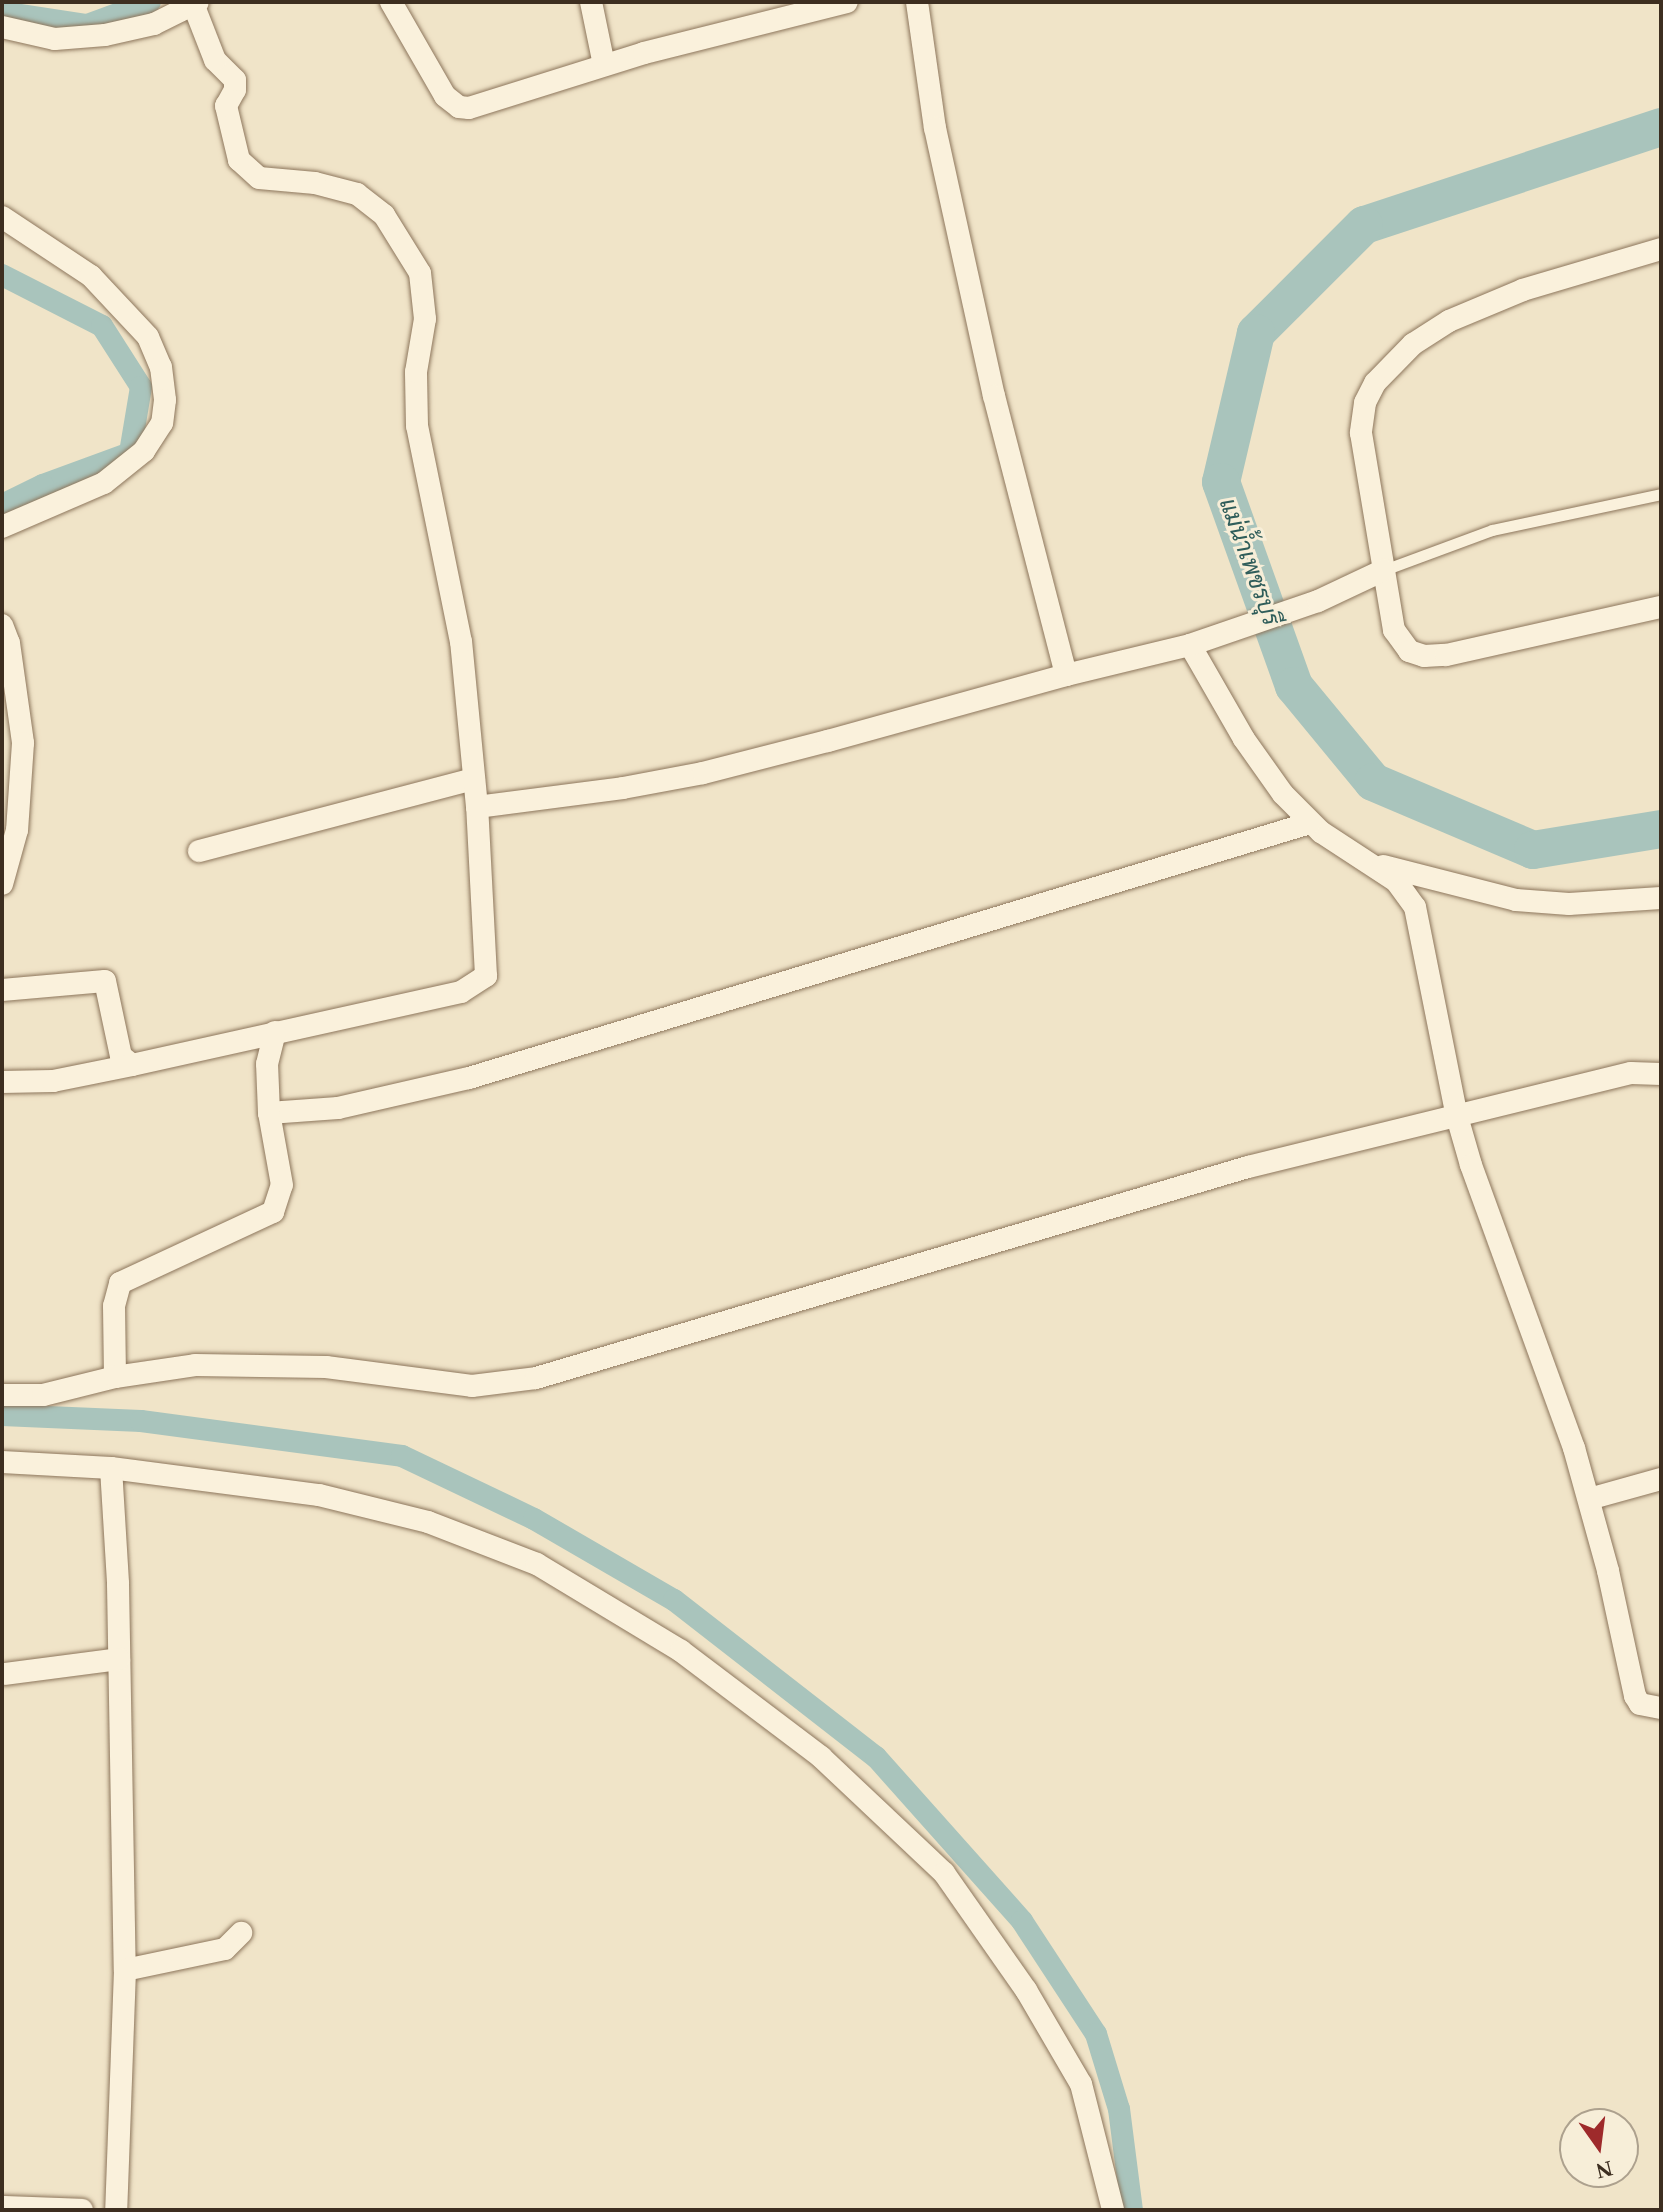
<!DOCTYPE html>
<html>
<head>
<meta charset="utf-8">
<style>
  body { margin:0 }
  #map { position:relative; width:1663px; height:2212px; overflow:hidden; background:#f0e4c8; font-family:"Times New Roman",Sarabun,serif }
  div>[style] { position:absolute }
  .canal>* { height:22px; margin:-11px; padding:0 11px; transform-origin:11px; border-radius:11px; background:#a9c4bc }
  .river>* { height:38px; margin:-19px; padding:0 19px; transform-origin:19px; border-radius:19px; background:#a9c4bc }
  .roads { filter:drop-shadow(0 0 2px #8d765c) drop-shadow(0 0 2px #8d765c) }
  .lane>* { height:11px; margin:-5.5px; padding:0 5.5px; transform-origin:5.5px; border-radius:5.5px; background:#faf1dc }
  .street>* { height:22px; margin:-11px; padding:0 11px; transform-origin:11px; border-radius:11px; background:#faf1dc }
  span { translate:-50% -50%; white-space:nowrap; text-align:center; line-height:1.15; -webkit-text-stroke:6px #f7eed8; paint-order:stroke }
  .water-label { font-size:24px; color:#2f5d5a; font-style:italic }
  .frame { position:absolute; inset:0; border:4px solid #3d2e20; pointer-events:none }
  .north { position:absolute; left:1559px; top:2108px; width:80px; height:80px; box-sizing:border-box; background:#f7eed8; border:2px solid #ada18e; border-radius:50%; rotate:166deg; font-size:22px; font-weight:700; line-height:32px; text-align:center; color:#3d2e20 }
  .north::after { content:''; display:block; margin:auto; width:28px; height:36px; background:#9e2a2b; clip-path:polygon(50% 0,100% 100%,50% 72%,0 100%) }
</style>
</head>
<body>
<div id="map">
  <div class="canal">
    <div style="left:2px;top:12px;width:86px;rotate:8.7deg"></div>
    <div style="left:87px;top:25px;width:67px;rotate:-20.1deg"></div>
    <div style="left:2px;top:275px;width:112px;rotate:27deg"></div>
    <div style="left:102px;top:326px;width:72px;rotate:57.4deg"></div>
    <div style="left:141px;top:387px;width:67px;rotate:99.5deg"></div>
    <div style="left:130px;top:453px;width:93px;rotate:159.8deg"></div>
    <div style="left:43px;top:485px;width:46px;rotate:154deg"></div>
    <div style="left:2px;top:1415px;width:139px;rotate:2.5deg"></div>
    <div style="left:141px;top:1421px;width:263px;rotate:7.6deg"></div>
    <div style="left:402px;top:1456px;width:146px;rotate:25.5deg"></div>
    <div style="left:534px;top:1519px;width:162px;rotate:30.1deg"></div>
    <div style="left:674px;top:1600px;width:256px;rotate:37.9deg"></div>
    <div style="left:876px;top:1757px;width:220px;rotate:48.3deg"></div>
    <div style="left:1022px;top:1921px;width:135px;rotate:56.8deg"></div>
    <div style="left:1096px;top:2034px;width:78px;rotate:73deg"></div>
    <div style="left:1119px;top:2109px;width:102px;rotate:82.7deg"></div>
  </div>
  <div class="river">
    <div style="left:1661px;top:127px;width:313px;rotate:161.7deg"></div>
    <div style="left:1364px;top:225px;width:153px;rotate:135deg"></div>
    <div style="left:1256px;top:333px;width:153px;rotate:103.2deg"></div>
    <div style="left:1221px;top:482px;width:217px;rotate:70.3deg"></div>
    <div style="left:1294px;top:686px;width:124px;rotate:50.5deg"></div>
    <div style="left:1373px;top:782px;width:174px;rotate:23deg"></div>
    <div style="left:1533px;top:850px;width:130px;rotate:-9.3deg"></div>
  </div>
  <div class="roads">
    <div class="lane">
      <div style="left:1384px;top:570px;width:115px;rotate:-20.3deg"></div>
      <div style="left:1492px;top:530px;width:173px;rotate:-12deg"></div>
    </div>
    <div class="street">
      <div style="left:391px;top:2px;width:108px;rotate:60.1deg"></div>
      <div style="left:445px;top:96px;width:18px;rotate:38deg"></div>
      <div style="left:459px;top:107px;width:10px;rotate:6deg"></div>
      <div style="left:469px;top:108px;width:183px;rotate:-17.4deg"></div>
      <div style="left:644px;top:53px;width:209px;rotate:-14.1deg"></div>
      <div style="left:591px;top:2px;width:64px;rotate:78.3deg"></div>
      <div style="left:917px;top:2px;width:127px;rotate:81.9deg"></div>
      <div style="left:935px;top:128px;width:274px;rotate:77.6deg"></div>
      <div style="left:994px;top:396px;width:288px;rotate:75.5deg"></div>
      <div style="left:2px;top:27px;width:54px;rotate:12.8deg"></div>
      <div style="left:55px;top:39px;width:50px;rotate:-4.6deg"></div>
      <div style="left:105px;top:35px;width:50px;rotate:-12.7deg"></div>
      <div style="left:154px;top:24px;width:49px;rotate:-26.6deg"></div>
      <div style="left:2px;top:217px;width:107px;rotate:33.5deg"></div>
      <div style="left:91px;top:276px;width:83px;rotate:46.9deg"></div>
      <div style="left:148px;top:337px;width:33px;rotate:67deg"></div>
      <div style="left:161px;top:367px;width:33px;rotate:83deg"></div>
      <div style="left:165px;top:400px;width:23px;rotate:97deg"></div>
      <div style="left:162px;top:423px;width:33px;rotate:123deg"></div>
      <div style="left:144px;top:451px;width:51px;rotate:141.3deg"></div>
      <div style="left:104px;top:483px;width:111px;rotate:156.7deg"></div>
      <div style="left:1661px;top:249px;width:144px;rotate:163.5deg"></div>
      <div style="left:1523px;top:290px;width:80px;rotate:157.3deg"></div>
      <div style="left:1449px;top:321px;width:43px;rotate:147.4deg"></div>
      <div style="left:1413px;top:344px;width:54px;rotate:134.3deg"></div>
      <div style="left:1375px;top:383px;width:22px;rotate:117deg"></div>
      <div style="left:1365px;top:403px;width:30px;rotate:98deg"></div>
      <div style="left:1361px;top:433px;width:200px;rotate:80.5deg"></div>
      <div style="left:1394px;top:630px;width:26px;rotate:54deg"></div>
      <div style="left:1409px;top:651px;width:16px;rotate:18deg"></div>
      <div style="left:1424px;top:656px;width:22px;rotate:-3deg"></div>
      <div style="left:1446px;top:655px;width:220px;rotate:-12.6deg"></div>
      <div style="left:2px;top:625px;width:19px;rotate:69deg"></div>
      <div style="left:9px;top:643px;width:101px;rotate:82deg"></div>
      <div style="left:23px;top:743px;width:87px;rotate:93.9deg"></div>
      <div style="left:17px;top:830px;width:56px;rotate:105.5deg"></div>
      <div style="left:1190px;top:645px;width:108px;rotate:60.1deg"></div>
      <div style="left:1244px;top:739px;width:67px;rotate:54.7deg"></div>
      <div style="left:1283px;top:794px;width:54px;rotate:45deg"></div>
      <div style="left:1321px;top:832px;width:90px;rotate:33.2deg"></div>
      <div style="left:1396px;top:881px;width:32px;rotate:54deg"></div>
      <div style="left:1415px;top:907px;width:210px;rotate:78.7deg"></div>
      <div style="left:1456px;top:1113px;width:54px;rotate:73.9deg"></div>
      <div style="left:1471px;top:1165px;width:301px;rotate:70deg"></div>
      <div style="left:1574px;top:1448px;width:128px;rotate:74.5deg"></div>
      <div style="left:1608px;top:1571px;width:128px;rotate:77.8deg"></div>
      <div style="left:1635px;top:1696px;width:9px;rotate:58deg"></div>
      <div style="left:1640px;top:1704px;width:21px;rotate:11deg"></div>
      <div style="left:477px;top:807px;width:147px;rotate:-7.4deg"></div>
      <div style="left:623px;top:788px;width:81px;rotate:-10.6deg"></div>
      <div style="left:703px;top:773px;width:129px;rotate:-14.4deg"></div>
      <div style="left:828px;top:741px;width:247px;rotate:-15.5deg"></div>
      <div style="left:1066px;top:675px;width:128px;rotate:-13.6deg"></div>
      <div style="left:1190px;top:645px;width:135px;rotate:-19deg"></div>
      <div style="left:1318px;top:601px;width:73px;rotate:-25.2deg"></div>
      <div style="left:199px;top:851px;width:284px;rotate:-14.7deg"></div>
      <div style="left:1383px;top:866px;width:137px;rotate:14.3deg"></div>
      <div style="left:1516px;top:900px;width:53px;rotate:4.3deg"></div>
      <div style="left:1569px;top:904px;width:92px;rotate:-3.7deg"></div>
      <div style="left:2px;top:990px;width:103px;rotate:-5deg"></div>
      <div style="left:105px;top:981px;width:77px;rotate:78deg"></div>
      <div style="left:121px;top:1056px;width:14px;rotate:39deg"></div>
      <div style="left:132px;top:1065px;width:337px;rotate:-12.5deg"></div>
      <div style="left:461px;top:992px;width:30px;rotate:-33deg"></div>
      <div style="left:486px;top:976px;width:169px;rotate:-93deg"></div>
      <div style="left:477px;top:807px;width:166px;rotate:-95.5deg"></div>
      <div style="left:461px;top:642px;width:220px;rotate:-101.5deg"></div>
      <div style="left:417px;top:426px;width:54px;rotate:-91.1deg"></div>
      <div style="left:416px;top:372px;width:54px;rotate:-80.4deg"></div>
      <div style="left:425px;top:319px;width:46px;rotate:-96.2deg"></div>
      <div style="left:420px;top:273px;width:68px;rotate:-121.8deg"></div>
      <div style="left:384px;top:215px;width:34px;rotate:-142deg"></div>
      <div style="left:357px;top:194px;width:43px;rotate:-165.3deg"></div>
      <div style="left:315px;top:183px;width:56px;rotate:-174.9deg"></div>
      <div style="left:259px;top:178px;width:27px;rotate:-138deg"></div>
      <div style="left:239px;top:160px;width:56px;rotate:-103.5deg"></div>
      <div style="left:226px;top:106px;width:18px;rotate:-61deg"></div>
      <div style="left:235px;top:90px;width:10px;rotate:-90deg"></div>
      <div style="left:235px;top:80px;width:28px;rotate:-135deg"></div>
      <div style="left:215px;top:60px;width:58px;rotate:-111.3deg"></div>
      <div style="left:2px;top:1082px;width:51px;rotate:-1.1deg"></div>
      <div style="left:53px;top:1081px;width:81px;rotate:-11.4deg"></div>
      <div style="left:269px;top:1113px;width:69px;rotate:-4.1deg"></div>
      <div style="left:338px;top:1108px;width:134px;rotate:-12.9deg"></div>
      <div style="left:469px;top:1078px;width:879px;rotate:-16.87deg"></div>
      <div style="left:115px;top:1377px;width:71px;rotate:-90.8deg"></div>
      <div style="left:114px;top:1306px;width:24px;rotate:-75deg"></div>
      <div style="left:120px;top:1283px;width:169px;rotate:-24.9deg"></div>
      <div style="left:273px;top:1212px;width:28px;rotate:-72deg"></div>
      <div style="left:282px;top:1185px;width:73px;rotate:-100.2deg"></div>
      <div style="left:269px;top:1113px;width:49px;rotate:-92.3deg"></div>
      <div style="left:267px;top:1064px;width:33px;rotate:-76deg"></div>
      <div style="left:2px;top:1395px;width:41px"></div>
      <div style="left:43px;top:1395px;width:74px;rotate:-14deg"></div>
      <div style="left:115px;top:1377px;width:81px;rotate:-8.5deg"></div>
      <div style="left:195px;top:1365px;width:131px;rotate:0.9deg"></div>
      <div style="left:326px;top:1367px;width:147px;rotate:7.4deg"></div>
      <div style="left:472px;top:1386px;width:64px;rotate:-7.1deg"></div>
      <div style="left:536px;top:1378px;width:743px;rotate:-16.51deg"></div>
      <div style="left:1248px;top:1167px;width:394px;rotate:-13.8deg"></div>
      <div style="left:1631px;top:1073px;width:30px;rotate:2deg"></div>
      <div style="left:2px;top:1462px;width:109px;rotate:3.2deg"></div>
      <div style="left:111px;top:1468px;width:210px;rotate:7.4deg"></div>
      <div style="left:319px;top:1495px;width:112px;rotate:13.9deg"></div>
      <div style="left:428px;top:1522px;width:117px;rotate:21.1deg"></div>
      <div style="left:537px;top:1564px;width:168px;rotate:31.1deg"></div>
      <div style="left:681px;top:1651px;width:176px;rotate:37.1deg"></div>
      <div style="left:821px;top:1757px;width:169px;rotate:43.3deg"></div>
      <div style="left:944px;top:1873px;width:143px;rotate:55deg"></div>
      <div style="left:1026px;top:1990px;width:109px;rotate:59.7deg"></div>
      <div style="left:1081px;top:2084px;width:130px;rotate:75.7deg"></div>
      <div style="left:111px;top:1468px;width:116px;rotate:86.5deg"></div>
      <div style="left:118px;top:1584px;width:386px;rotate:89deg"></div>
      <div style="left:125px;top:1970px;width:240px;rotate:92.1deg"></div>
      <div style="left:1589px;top:1499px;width:75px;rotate:-15.5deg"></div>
      <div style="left:5px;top:1674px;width:115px;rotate:-7.5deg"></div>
      <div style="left:125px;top:1970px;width:102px;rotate:-11.9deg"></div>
      <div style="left:225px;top:1949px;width:23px;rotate:-45deg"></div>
      <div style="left:2px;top:2207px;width:80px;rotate:2.1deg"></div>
    </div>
  </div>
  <div class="water-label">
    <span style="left:1249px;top:562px;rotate:70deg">แม่น้ำเพชรบุรี</span>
  </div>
  <div class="frame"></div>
  <div class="north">N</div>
</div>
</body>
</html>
